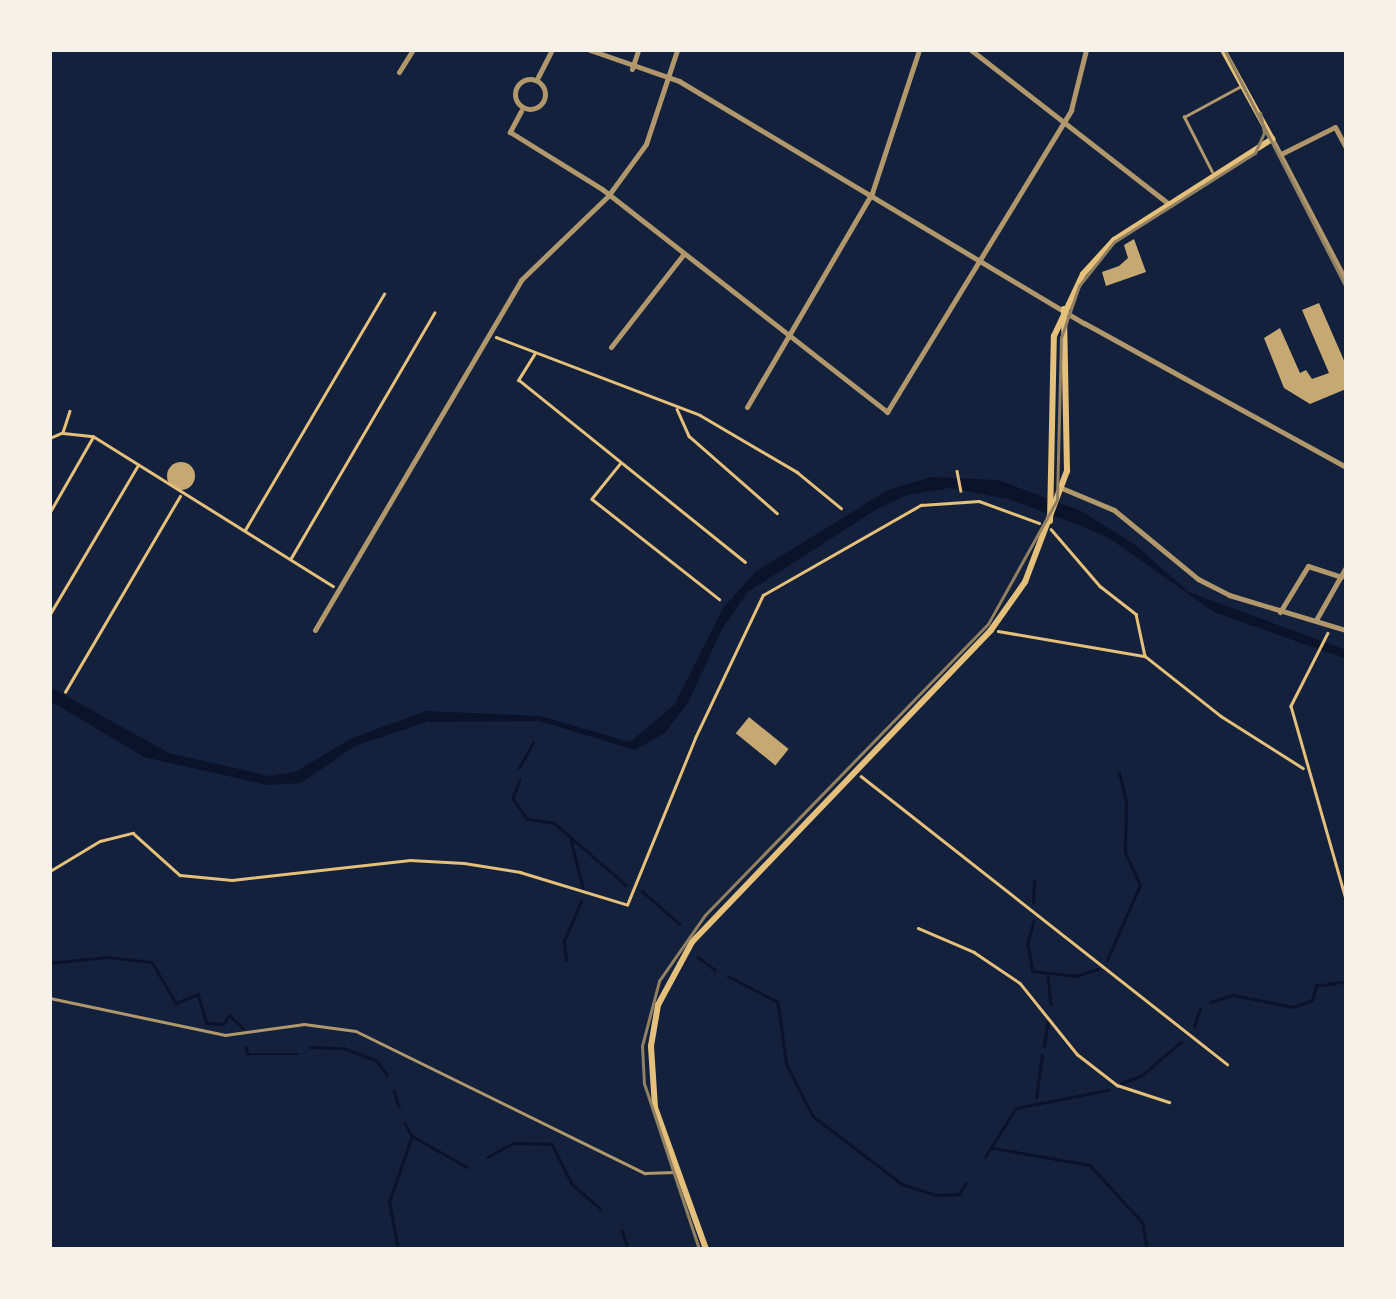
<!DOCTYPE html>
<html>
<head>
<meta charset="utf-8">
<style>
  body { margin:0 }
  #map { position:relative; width:1396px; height:1299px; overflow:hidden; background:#14213d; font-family:"PT Sans Narrow",sans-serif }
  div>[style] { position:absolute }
  .water>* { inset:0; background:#0b132b }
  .stream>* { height:2.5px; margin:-1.25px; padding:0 1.25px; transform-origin:1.25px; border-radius:1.25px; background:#0b132b }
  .building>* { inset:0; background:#c6a872; transform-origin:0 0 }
  .round { border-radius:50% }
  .path>* { height:2.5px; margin:-1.25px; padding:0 1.25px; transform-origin:1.25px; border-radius:1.25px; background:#e5c07b }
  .service>* { height:2.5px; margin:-1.25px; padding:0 1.25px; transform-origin:1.25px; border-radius:1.25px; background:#b1986c }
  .minor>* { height:5px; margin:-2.5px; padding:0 2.5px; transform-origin:2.5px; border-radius:2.5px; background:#b1986c }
  .minor>.ring { margin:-2.5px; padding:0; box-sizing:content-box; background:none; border:5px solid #b1986c; border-radius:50% }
  .secondary>* { height:6px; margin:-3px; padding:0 3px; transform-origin:3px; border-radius:3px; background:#e5c07b }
  .tram>* { height:2.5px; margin:-1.25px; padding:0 1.25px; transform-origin:1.25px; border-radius:1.25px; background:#918062 }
  span { translate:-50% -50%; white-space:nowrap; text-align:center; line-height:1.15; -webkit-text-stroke:8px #f6f1e7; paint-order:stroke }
  .frame { position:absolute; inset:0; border:52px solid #f6f1e7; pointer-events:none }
</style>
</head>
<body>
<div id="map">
  <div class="water">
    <div style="clip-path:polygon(931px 477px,998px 480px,1081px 511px,1134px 544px,1189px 592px,1346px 650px,1346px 659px,1214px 612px,1109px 538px,1076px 524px,1008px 499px,949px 488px,907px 495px,877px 509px,748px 592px,722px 629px,689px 701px,665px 733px,635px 750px,539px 721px,427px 722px,355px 746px,301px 783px,267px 785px,144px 757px,50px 701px,50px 687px,169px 753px,269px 776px,295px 772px,352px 738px,426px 711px,540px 716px,630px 742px,674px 705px,723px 608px,755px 572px,888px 490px)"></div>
  </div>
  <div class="stream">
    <div style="left:519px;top:768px;width:29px;rotate:-61deg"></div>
    <div style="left:520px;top:780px;width:19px;rotate:111deg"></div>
    <div style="left:513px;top:798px;width:25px;rotate:56deg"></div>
    <div style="left:527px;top:819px;width:27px;rotate:8deg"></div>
    <div style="left:554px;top:823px;width:95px;rotate:40.7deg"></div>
    <div style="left:571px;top:840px;width:49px;rotate:75.7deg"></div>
    <div style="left:642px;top:891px;width:50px;rotate:41deg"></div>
    <div style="left:1033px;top:903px;width:22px;rotate:-87deg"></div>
    <div style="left:1034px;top:921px;width:24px;rotate:105deg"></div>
    <div style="left:1028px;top:944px;width:27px;rotate:80deg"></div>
    <div style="left:1033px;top:971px;width:43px;rotate:6.6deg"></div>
    <div style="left:1076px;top:976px;width:23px;rotate:-18deg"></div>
    <div style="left:698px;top:957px;width:21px;rotate:37deg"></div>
    <div style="left:1107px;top:960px;width:82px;rotate:-66.3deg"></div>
    <div style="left:1140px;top:885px;width:35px;rotate:-115deg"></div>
    <div style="left:1125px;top:853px;width:52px;rotate:-88.9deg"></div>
    <div style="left:1126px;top:801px;width:29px;rotate:-104deg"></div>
    <div style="left:566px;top:961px;width:20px;rotate:-96deg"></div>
    <div style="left:564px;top:941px;width:43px;rotate:-67deg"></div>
    <div style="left:50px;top:963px;width:57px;rotate:-6deg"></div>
    <div style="left:107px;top:957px;width:45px;rotate:6.3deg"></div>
    <div style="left:152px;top:962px;width:48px;rotate:59.7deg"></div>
    <div style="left:176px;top:1003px;width:24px;rotate:-22deg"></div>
    <div style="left:198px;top:994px;width:30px;rotate:73deg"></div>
    <div style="left:207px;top:1023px;width:16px;rotate:4deg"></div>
    <div style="left:223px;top:1024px;width:11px;rotate:-56deg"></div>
    <div style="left:229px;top:1015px;width:19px;rotate:43deg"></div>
    <div style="left:728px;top:976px;width:56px;rotate:27.5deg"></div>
    <div style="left:778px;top:1002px;width:64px;rotate:81.9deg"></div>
    <div style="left:787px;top:1065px;width:57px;rotate:63deg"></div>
    <div style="left:813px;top:1116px;width:112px;rotate:37.4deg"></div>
    <div style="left:902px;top:1184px;width:36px;rotate:18deg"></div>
    <div style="left:936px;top:1195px;width:23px;rotate:-2deg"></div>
    <div style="left:959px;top:1194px;width:12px;rotate:-59deg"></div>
    <div style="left:1048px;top:976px;width:28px;rotate:84deg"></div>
    <div style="left:1211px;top:1002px;width:23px;rotate:-18deg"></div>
    <div style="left:1233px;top:995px;width:61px;rotate:11.3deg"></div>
    <div style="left:1293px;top:1007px;width:20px;rotate:-20deg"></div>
    <div style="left:1312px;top:1000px;width:15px;rotate:-74deg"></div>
    <div style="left:1316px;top:986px;width:30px;rotate:-9deg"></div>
    <div style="left:1194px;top:1027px;width:19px;rotate:-72deg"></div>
    <div style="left:1044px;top:1046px;width:26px;rotate:-81deg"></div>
    <div style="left:246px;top:1047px;width:7px;rotate:74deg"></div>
    <div style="left:248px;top:1054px;width:50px"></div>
    <div style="left:310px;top:1047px;width:34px;rotate:2deg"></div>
    <div style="left:344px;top:1048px;width:34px;rotate:21deg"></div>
    <div style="left:376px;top:1060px;width:18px;rotate:52deg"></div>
    <div style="left:1122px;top:1083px;width:20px;rotate:-20deg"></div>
    <div style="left:1141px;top:1076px;width:52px;rotate:-40.4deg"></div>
    <div style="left:394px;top:1091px;width:16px;rotate:72deg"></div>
    <div style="left:1036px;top:1098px;width:43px;rotate:-82.1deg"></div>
    <div style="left:405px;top:1123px;width:15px;rotate:62deg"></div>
    <div style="left:412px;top:1136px;width:63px;rotate:29.4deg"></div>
    <div style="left:993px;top:1148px;width:98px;rotate:9.9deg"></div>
    <div style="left:1090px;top:1165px;width:79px;rotate:47.6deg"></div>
    <div style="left:1143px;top:1223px;width:26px;rotate:81deg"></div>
    <div style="left:487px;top:1157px;width:30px;rotate:-28deg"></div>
    <div style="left:513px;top:1143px;width:39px;rotate:1deg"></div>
    <div style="left:552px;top:1144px;width:45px;rotate:63.4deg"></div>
    <div style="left:572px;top:1184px;width:38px;rotate:41deg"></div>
    <div style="left:985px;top:1157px;width:58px;rotate:-57.7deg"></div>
    <div style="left:1016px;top:1108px;width:94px;rotate:-11.1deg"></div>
    <div style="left:622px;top:1230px;width:20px;rotate:72deg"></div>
    <div style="left:398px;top:1249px;width:48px;rotate:-100.8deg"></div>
    <div style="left:389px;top:1202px;width:70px;rotate:-70.8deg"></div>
  </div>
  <div class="building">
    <div style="clip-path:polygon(1134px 239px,1146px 272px,1106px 286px,1102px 272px,1119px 266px,1128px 258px,1124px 245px)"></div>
    <div style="clip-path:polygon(1319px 303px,1346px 365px,1346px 389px,1310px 404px,1284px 388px,1264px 338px,1280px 328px,1300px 373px,1306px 370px,1312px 379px,1329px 373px,1302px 310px)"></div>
    <div class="round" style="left:167px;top:462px;width:28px;height:28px"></div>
    <div style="left:749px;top:717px;width:51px;height:21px;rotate:39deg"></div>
  </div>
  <div class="path">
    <div style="left:496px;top:337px;width:218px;rotate:20.9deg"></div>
    <div style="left:700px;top:415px;width:113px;rotate:30.4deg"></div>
    <div style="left:797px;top:472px;width:57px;rotate:39.3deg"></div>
    <div style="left:535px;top:354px;width:31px;rotate:122deg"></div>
    <div style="left:519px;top:380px;width:290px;rotate:38.8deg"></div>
    <div style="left:677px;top:409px;width:30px;rotate:66deg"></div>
    <div style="left:689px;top:436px;width:117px;rotate:41.2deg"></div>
    <div style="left:70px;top:411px;width:23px;rotate:108deg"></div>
    <div style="left:63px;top:433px;width:30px;rotate:6deg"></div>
    <div style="left:93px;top:436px;width:283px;rotate:32deg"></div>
    <div style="left:50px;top:438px;width:12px;rotate:-24deg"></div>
    <div style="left:621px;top:463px;width:46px;rotate:128.9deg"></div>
    <div style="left:592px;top:499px;width:162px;rotate:38.2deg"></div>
    <div style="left:957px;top:471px;width:20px;rotate:79deg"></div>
    <div style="left:50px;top:512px;width:86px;rotate:-60.2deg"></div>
    <div style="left:1051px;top:529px;width:75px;rotate:49.3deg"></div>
    <div style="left:1100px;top:586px;width:46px;rotate:37.9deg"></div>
    <div style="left:1136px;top:614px;width:43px;rotate:77.9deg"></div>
    <div style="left:245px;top:530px;width:274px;rotate:-59.5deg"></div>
    <div style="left:291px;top:558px;width:284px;rotate:-59.7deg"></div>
    <div style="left:50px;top:614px;width:171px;rotate:-59.4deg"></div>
    <div style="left:998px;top:631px;width:149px;rotate:9.7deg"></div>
    <div style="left:1145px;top:656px;width:97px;rotate:38.3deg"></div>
    <div style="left:1221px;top:716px;width:97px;rotate:32.4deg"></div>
    <div style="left:1328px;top:633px;width:82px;rotate:116.9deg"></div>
    <div style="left:1291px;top:706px;width:201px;rotate:74.1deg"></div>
    <div style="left:65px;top:692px;width:227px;rotate:-59.6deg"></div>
    <div style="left:861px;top:776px;width:466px;rotate:38.2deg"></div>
    <div style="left:50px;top:871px;width:58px;rotate:-31deg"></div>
    <div style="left:100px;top:841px;width:34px;rotate:-14deg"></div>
    <div style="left:133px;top:833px;width:63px;rotate:41.8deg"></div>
    <div style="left:180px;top:875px;width:52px;rotate:5.5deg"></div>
    <div style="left:232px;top:880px;width:179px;rotate:-6.4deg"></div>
    <div style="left:410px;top:860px;width:54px;rotate:3.2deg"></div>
    <div style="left:464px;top:863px;width:57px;rotate:9.1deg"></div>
    <div style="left:520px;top:872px;width:110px;rotate:16.9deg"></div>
    <div style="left:627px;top:905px;width:180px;rotate:-67.8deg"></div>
    <div style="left:695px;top:738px;width:158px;rotate:-64.6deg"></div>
    <div style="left:763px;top:595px;width:182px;rotate:-29.7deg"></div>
    <div style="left:921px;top:505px;width:58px;rotate:-3.9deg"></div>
    <div style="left:979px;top:501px;width:64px;rotate:20.1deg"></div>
    <div style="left:918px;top:928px;width:61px;rotate:23.2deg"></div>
    <div style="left:974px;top:952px;width:55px;rotate:34deg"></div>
    <div style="left:1020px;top:983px;width:91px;rotate:51.2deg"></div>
    <div style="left:1077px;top:1054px;width:51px;rotate:37.8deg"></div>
    <div style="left:1117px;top:1085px;width:55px;rotate:18.1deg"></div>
  </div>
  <div class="service">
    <div style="left:1212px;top:172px;width:62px;rotate:-117deg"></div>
    <div style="left:1184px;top:117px;width:65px;rotate:-28.5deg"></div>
    <div style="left:50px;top:998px;width:179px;rotate:11.9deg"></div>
    <div style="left:225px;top:1035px;width:80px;rotate:-7.9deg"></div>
    <div style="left:304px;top:1024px;width:52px;rotate:7.7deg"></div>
    <div style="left:356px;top:1031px;width:322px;rotate:26.2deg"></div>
    <div style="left:645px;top:1173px;width:29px;rotate:-2deg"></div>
  </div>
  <div class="minor">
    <div style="left:590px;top:50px;width:94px;rotate:19.2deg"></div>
    <div style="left:679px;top:81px;width:472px;rotate:30.9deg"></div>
    <div style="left:1084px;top:323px;width:299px;rotate:28.8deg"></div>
    <div style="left:971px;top:50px;width:252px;rotate:37.9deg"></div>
    <div style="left:632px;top:69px;width:20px;rotate:-72deg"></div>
    <div style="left:399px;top:72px;width:26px;rotate:-58deg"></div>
    <div style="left:538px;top:77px;width:30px;rotate:-63deg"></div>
    <div class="ring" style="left:515px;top:79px;width:25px;height:25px"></div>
    <div style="left:521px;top:111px;width:24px;rotate:118deg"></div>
    <div style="left:510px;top:132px;width:108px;rotate:31.8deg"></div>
    <div style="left:602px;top:189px;width:362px;rotate:38deg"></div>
    <div style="left:887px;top:412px;width:354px;rotate:-58.6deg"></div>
    <div style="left:1071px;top:110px;width:62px;rotate:-76deg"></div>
    <div style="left:1272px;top:139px;width:160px;rotate:62.5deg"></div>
    <div style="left:1281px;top:154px;width:60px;rotate:-26.6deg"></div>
    <div style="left:1335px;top:127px;width:24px;rotate:62deg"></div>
    <div style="left:611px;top:347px;width:117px;rotate:-52deg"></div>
    <div style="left:747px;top:407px;width:248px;rotate:-59.7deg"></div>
    <div style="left:872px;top:193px;width:151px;rotate:-71.8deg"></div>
    <div style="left:1064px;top:489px;width:54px;rotate:22.8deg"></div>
    <div style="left:1114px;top:510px;width:109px;rotate:39.4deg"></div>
    <div style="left:1198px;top:579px;width:35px;rotate:27deg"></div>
    <div style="left:1229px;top:595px;width:122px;rotate:16.7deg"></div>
    <div style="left:1280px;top:612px;width:54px;rotate:-58.7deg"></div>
    <div style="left:1308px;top:566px;width:35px;rotate:18deg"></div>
    <div style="left:1316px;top:620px;width:61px;rotate:-60.5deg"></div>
    <div style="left:315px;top:630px;width:406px;rotate:-59.5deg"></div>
    <div style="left:521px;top:280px;width:121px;rotate:-44deg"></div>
    <div style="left:608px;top:196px;width:64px;rotate:-53.8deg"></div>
    <div style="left:646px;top:144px;width:99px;rotate:-71.7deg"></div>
  </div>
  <div class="secondary">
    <div style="left:1050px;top:521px;width:185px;rotate:-88.8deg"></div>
    <div style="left:1054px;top:336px;width:68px;rotate:-64.9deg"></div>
    <div style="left:1083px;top:274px;width:46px;rotate:-47.6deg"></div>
    <div style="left:1114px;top:240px;width:188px;rotate:-32.6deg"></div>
    <div style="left:1272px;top:139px;width:102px;rotate:-118.8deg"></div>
    <div style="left:706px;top:1249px;width:151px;rotate:-109.8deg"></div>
    <div style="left:655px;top:1107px;width:61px;rotate:-93.8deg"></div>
    <div style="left:651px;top:1046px;width:42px;rotate:-80.3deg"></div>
    <div style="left:658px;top:1005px;width:72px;rotate:-61.6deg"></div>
    <div style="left:692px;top:942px;width:432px;rotate:-46.2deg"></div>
    <div style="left:991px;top:630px;width:59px;rotate:-54.7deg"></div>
    <div style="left:1025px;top:582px;width:119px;rotate:-69.3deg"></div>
    <div style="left:1067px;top:471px;width:162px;rotate:-91.1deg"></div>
  </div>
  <div class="tram">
    <div style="left:1225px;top:50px;width:265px;rotate:62.9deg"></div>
    <div style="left:699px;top:1249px;width:174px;rotate:-108.4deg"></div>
    <div style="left:644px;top:1084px;width:38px;rotate:-93deg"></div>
    <div style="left:642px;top:1046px;width:67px;rotate:-75.3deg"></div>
    <div style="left:659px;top:981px;width:80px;rotate:-55.1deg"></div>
    <div style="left:705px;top:915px;width:406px;rotate:-45.8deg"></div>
    <div style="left:988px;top:624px;width:142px;rotate:-60.9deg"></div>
    <div style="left:1057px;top:500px;width:162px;rotate:-88.6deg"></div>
    <div style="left:1061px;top:338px;width:55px;rotate:-70.9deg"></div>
    <div style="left:1079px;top:286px;width:56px;rotate:-51.5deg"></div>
    <div style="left:1114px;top:242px;width:167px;rotate:-32.3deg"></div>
    <div style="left:1255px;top:153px;width:22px;rotate:-66deg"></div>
    <div style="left:1264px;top:133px;width:20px;rotate:-101deg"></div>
  </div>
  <div class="frame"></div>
</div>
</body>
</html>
